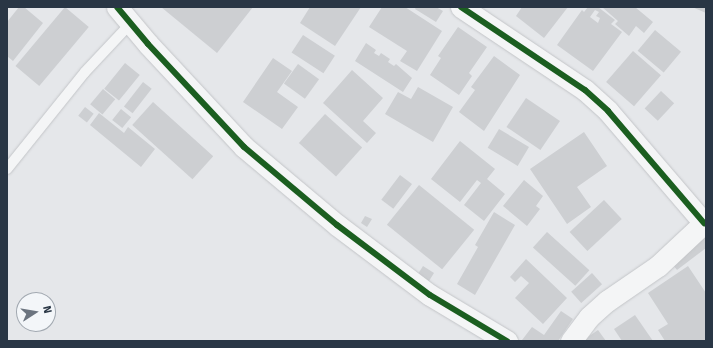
<!DOCTYPE html>
<html>
<head>
<meta charset="utf-8">
<style>
  body { margin:0 }
  #map { position:relative; width:713px; height:348px; overflow:hidden; background:#e5e7ea; font-family:"Fira Sans",sans-serif }
  div>[style] { position:absolute }
  .building>* { inset:0; background:#cdcfd2; transform-origin:0 0 }
  .roads { filter:drop-shadow(0 0 1px #c3c5c8) drop-shadow(0 0 1px #c3c5c8) }
  .service>* { height:10px; margin:-5px; padding:0 5px; transform-origin:5px; border-radius:5px; background:#f4f5f6 }
  .minor>* { height:21px; margin:-10.5px; padding:0 10.5px; transform-origin:10.5px; border-radius:10.5px; background:#f4f5f6 }
  .cycleway>* { height:6px; margin:-3px; padding:0 3px; transform-origin:3px; border-radius:3px; background:#1b5e20 }
  span { translate:-50% -50%; white-space:nowrap; text-align:center; line-height:1.15; -webkit-text-stroke:3px #f3f6f9; paint-order:stroke }
  .frame { position:absolute; inset:0; border:8px solid #293645; pointer-events:none }
  .north { position:absolute; left:16px; top:292px; width:40px; height:40px; box-sizing:border-box; background:#f3f6f9; border:1px solid #a2a9b1; border-radius:50%; rotate:78deg; font-size:11px; font-weight:700; line-height:16px; text-align:center; color:#293645 }
  .north::after { content:''; display:block; margin:auto; width:14px; height:18px; background:#6b747f; clip-path:polygon(50% 0,100% 100%,50% 72%,0 100%) }
</style>
</head>
<body>
<div id="map">
  <div class="building">
    <div style="clip-path:polygon(19px 7px,24px 7px,43px 23px,13px 61px,7px 56px,7px 22px)"></div>
    <div style="left:65px;top:7px;width:31px;height:77px;rotate:40deg"></div>
    <div style="clip-path:polygon(161px 7px,253px 7px,217px 53px)"></div>
    <div style="clip-path:polygon(310px 7px,361px 7px,335px 46px,300px 23px)"></div>
    <div style="clip-path:polygon(382px 7px,405px 7px,442px 31px,417px 71px,400px 61px,407px 51px,369px 27px)"></div>
    <div style="clip-path:polygon(416px 7px,436px 7px,443px 11px,436px 22px,415px 9px)"></div>
    <div style="clip-path:polygon(522px 7px,568px 7px,544px 38px,516px 16px)"></div>
    <div style="clip-path:polygon(evenodd,588px 7px,598px 7px,615px 20px,611px 24px,622px 32px,593px 71px,557px 45px,582px 10px,584px 12px,588px 7px,595px 10px,599px 12px,596px 16px,600px 18px,598px 23px,590px 17px,595px 10px)"></div>
    <div style="clip-path:polygon(602px 7px,635px 7px,653px 22px,644px 33px,636px 26px,629px 36px,615px 24px,618px 21px)"></div>
    <div style="clip-path:polygon(692px 7px,706px 7px,706px 13px)"></div>
    <div style="clip-path:polygon(458px 27px,487px 47px,469px 73px,472px 76px,459px 95px,430px 75px,441px 58px,438px 56px)"></div>
    <div style="left:655px;top:30px;width:34px;height:27px;rotate:40deg"></div>
    <div style="left:303px;top:35px;width:38px;height:21px;rotate:33deg"></div>
    <div style="clip-path:polygon(366px 43px,376px 50px,374px 53px,379px 56px,381px 53px,390px 59px,388px 62px,394px 66px,396px 64px,412px 78px,403px 92px,355px 61px)"></div>
    <div style="left:633px;top:51px;width:37px;height:41px;rotate:41deg"></div>
    <div style="clip-path:polygon(494px 56px,520px 75px,484px 131px,459px 112px,475px 90px,471px 87px)"></div>
    <div style="clip-path:polygon(273px 58px,292px 71px,277px 92px,298px 107px,282px 129px,243px 102px)"></div>
    <div style="left:125px;top:63px;width:19px;height:33px;rotate:39deg"></div>
    <div style="left:298px;top:64px;width:26px;height:24px;rotate:36deg"></div>
    <div style="clip-path:polygon(352px 70px,383px 98px,363px 121px,376px 133px,367px 143px,323px 103px)"></div>
    <div style="left:143px;top:82px;width:11px;height:31px;rotate:38deg"></div>
    <div style="clip-path:polygon(418px 87px,453px 107px,433px 142px,385px 114px,398px 92px,411px 99px)"></div>
    <div style="left:103px;top:89px;width:16px;height:20px;rotate:40deg"></div>
    <div style="left:661px;top:91px;width:18px;height:24px;rotate:43deg"></div>
    <div style="left:526px;top:98px;width:41px;height:35px;rotate:34deg"></div>
    <div style="left:153px;top:102px;width:81px;height:31px;rotate:42deg"></div>
    <div style="left:85px;top:107px;width:11px;height:11px;rotate:38deg"></div>
    <div style="left:121px;top:109px;width:13px;height:14px;rotate:39deg"></div>
    <div style="clip-path:polygon(99px 113px,124px 133px,128px 127px,155px 149px,141px 167px,90px 125px)"></div>
    <div style="left:325px;top:114px;width:50px;height:39px;rotate:42deg"></div>
    <div style="left:499px;top:129px;width:35px;height:22px;rotate:31deg"></div>
    <div style="clip-path:polygon(584px 132px,607px 166px,577px 187px,591px 207px,567px 224px,530px 169px)"></div>
    <div style="clip-path:polygon(460px 141px,495px 169px,487px 179px,505px 194px,484px 221px,464px 205px,481px 183px,477px 180px,460px 202px,431px 179px)"></div>
    <div style="left:400px;top:175px;width:15px;height:31px;rotate:37deg"></div>
    <div style="clip-path:polygon(524px 180px,543px 196px,536px 206px,540px 209px,527px 226px,503px 206px)"></div>
    <div style="left:419px;top:185px;width:71px;height:51px;rotate:39deg"></div>
    <div style="left:604px;top:200px;width:26px;height:47px;rotate:47deg"></div>
    <div style="clip-path:polygon(494px 212px,515px 225px,475px 295px,457px 284px,478px 247px,475px 245px)"></div>
    <div style="clip-path:polygon(365px 216px,372px 219px,367px 227px,361px 223px)"></div>
    <div style="left:547px;top:232px;width:57px;height:21px;rotate:42deg"></div>
    <div style="clip-path:polygon(706px 235px,706px 248px,677px 270px,670px 261px)"></div>
    <div style="clip-path:polygon(526px 259px,567px 298px,543px 324px,515px 298px,529px 283px,521px 276px,515px 282px,510px 277px)"></div>
    <div style="left:423px;top:266px;width:13px;height:11px;rotate:32deg"></div>
    <div style="clip-path:polygon(688px 266px,706px 293px,706px 341px,665px 341px,658px 330px,668px 324px,648px 293px)"></div>
    <div style="left:592px;top:273px;width:15px;height:28px;rotate:48deg"></div>
    <div style="clip-path:polygon(561px 311px,573px 319px,558px 341px,522px 340px,532px 327px,544px 335px)"></div>
    <div style="clip-path:polygon(635px 315px,653px 341px,622px 341px,614px 329px)"></div>
    <div style="clip-path:polygon(598px 330px,606px 341px,582px 341px)"></div>
  </div>
  <div class="roads">
    <div class="service">
      <div style="left:7px;top:169px;width:124px;rotate:-51.2deg"></div>
      <div style="left:85px;top:72px;width:67px;rotate:-46.8deg"></div>
    </div>
    <div class="minor">
      <div style="left:117px;top:7px;width:48px;rotate:50deg"></div>
      <div style="left:148px;top:44px;width:141px;rotate:47deg"></div>
      <div style="left:244px;top:147px;width:121px;rotate:40deg"></div>
      <div style="left:337px;top:225px;width:116px;rotate:37deg"></div>
      <div style="left:430px;top:295px;width:90px;rotate:30.9deg"></div>
      <div style="left:461px;top:7px;width:149px;rotate:33.8deg"></div>
      <div style="left:585px;top:90px;width:31px;rotate:42deg"></div>
      <div style="left:608px;top:111px;width:148px;rotate:49.4deg"></div>
      <div style="left:571px;top:341px;width:30px;rotate:-53deg"></div>
      <div style="left:589px;top:317px;width:24px;rotate:-42deg"></div>
      <div style="left:607px;top:301px;width:62px;rotate:-34.5deg"></div>
      <div style="left:658px;top:266px;width:66px;rotate:-43.2deg"></div>
    </div>
  </div>
  <div class="cycleway">
    <div style="left:117px;top:7px;width:48px;rotate:50deg"></div>
    <div style="left:148px;top:44px;width:141px;rotate:47deg"></div>
    <div style="left:244px;top:147px;width:121px;rotate:40deg"></div>
    <div style="left:337px;top:225px;width:116px;rotate:37deg"></div>
    <div style="left:430px;top:295px;width:90px;rotate:30.9deg"></div>
    <div style="left:461px;top:7px;width:149px;rotate:33.8deg"></div>
    <div style="left:585px;top:90px;width:31px;rotate:42deg"></div>
    <div style="left:608px;top:111px;width:148px;rotate:49.4deg"></div>
  </div>
  <div class="frame"></div>
  <div class="north">N</div>
</div>
</body>
</html>
